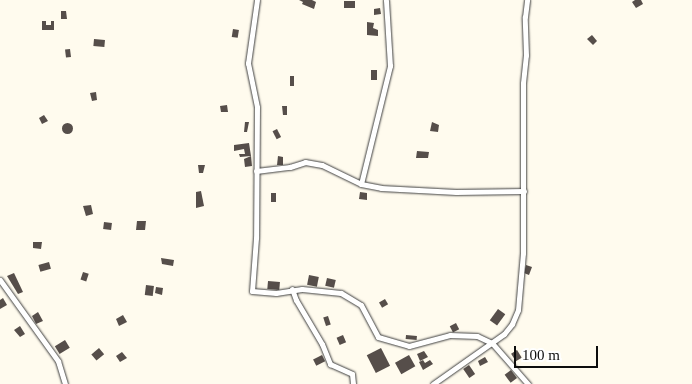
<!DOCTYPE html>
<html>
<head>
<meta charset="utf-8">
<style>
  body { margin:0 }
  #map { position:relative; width:692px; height:384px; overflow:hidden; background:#fffbee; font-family:Georgia,serif }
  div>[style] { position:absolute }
  .building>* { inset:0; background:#564e4a; transform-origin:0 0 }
  .round { border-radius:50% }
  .roads { filter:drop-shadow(0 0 1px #404040) drop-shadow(0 0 1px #404040) }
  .minor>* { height:5px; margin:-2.5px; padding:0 2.5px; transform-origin:2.5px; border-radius:2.5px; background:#fff }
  span { translate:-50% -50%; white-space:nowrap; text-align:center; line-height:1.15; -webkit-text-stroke:5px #fff; paint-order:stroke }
  .scale { position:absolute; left:514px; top:346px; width:84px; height:22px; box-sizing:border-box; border:2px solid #0d0d0d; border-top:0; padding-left:6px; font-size:15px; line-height:18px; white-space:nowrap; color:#0d0d0d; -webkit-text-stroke:4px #fff; paint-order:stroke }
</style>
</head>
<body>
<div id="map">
  <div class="building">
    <div style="clip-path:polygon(299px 0,312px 0,316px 2px,314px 9px,302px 4px,303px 2px)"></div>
    <div style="clip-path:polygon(635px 0,641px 0,643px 4px,636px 8px,632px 2px)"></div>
    <div style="left:344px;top:1px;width:11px;height:7px"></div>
    <div style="clip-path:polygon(380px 8px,381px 14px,374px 15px,374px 9px)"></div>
    <div style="clip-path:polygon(61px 11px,66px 11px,67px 19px,61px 19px)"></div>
    <div style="clip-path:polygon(42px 21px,46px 21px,46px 25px,51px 25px,51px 21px,54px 21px,54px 30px,42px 30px)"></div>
    <div style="clip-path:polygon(367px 22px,374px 23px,373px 28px,378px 30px,378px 36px,367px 35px)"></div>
    <div style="left:233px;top:29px;width:6px;height:8px;rotate:9deg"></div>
    <div style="clip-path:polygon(592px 35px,597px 41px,593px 45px,587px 39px)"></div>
    <div style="left:94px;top:39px;width:11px;height:7px;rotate:5deg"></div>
    <div style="left:70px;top:49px;width:8px;height:5px;rotate:83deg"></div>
    <div style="left:371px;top:70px;width:6px;height:10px"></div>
    <div style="left:290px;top:76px;width:4px;height:10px"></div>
    <div style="clip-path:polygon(96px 92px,97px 100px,92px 101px,90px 93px)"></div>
    <div style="clip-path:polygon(227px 105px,228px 112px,221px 112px,220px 106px)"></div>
    <div style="clip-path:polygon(282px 106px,287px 106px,287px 115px,283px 115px)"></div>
    <div style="clip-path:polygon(44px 115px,48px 121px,42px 124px,39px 118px)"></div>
    <div style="clip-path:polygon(245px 122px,249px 122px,247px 132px,244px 132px)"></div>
    <div style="clip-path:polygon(432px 122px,439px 125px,438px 132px,430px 131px)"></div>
    <div class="round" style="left:61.5px;top:122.5px;width:11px;height:11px"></div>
    <div style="left:277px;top:129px;width:9px;height:5px;rotate:63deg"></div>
    <div style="clip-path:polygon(249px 143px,251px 156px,240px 157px,239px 154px,245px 154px,244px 149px,234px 151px,234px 145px)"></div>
    <div style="clip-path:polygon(417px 151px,429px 152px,428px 158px,416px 158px)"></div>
    <div style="clip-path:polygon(251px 156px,252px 166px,245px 167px,244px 159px)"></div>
    <div style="clip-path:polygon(278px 156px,283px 157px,283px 165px,277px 165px)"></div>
    <div style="clip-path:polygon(198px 165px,205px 165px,203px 173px,199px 173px)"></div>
    <div style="clip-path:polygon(201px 191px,204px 206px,196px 208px,196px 192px)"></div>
    <div style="clip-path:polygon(360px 192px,367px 193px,367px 200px,359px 199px)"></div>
    <div style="left:271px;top:193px;width:5px;height:9px"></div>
    <div style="clip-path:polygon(91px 205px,93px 214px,86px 216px,83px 206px)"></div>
    <div style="clip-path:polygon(137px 221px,146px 221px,145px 230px,136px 230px)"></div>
    <div style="left:104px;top:222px;width:8px;height:7px;rotate:7deg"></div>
    <div style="clip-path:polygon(33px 242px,42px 242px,41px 249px,33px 248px)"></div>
    <div style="clip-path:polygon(161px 258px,174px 260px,173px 266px,162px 264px)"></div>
    <div style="left:49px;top:262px;width:7px;height:11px;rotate:74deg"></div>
    <div style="clip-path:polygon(526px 265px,532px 267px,529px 275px,524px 273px)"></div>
    <div style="left:83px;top:272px;width:6px;height:8px;rotate:18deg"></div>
    <div style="clip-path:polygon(14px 273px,23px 292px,18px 294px,7px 276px)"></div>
    <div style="left:309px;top:275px;width:10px;height:10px;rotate:11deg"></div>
    <div style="left:327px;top:278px;width:9px;height:8px;rotate:13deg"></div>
    <div style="left:268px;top:281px;width:12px;height:8px;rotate:5deg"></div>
    <div style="left:146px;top:285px;width:8px;height:10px;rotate:7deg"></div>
    <div style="clip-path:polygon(156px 287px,163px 288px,162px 295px,155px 293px)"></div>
    <div style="clip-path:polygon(3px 298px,7px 305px,0 309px,0 300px)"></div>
    <div style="left:385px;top:299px;width:6px;height:7px;rotate:59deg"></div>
    <div style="left:498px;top:309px;width:9px;height:14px;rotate:36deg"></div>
    <div style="clip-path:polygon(38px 312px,43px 321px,36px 324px,32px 316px)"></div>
    <div style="clip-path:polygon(123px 315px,127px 322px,119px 326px,116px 319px)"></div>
    <div style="left:328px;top:316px;width:9px;height:5px;rotate:72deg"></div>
    <div style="left:456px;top:323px;width:7px;height:7px;rotate:63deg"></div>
    <div style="clip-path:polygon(20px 326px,25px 334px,20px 337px,14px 330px)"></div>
    <div style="left:343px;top:335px;width:8px;height:7px;rotate:67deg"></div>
    <div style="left:406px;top:335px;width:11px;height:4px;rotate:5deg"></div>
    <div style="left:65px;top:340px;width:9px;height:12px;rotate:58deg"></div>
    <div style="left:99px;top:348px;width:8px;height:10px;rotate:50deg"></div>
    <div style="left:381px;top:348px;width:20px;height:16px;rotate:63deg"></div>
    <div style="left:517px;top:350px;width:9px;height:7px;rotate:58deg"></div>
    <div style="clip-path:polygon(424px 351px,428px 357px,420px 361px,417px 354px)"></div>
    <div style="clip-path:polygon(122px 352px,127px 358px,120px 362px,116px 356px)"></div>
    <div style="left:322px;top:355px;width:7px;height:10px;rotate:63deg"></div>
    <div style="left:409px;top:355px;width:13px;height:16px;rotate:61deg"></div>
    <div style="clip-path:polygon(485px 357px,488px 362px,480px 366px,478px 361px)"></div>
    <div style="clip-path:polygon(423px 360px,425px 363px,430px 360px,433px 364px,423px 370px,419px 362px)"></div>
    <div style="left:469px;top:365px;width:11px;height:7px;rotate:56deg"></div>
    <div style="left:511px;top:370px;width:10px;height:8px;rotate:53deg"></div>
  </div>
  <div class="roads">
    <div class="minor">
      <div style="left:257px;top:0;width:64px;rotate:98.1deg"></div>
      <div style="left:248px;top:63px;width:45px;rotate:78.4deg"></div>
      <div style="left:257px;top:107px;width:131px;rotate:90.4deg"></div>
      <div style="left:256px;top:238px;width:53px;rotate:94.3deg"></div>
      <div style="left:252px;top:291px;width:24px;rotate:5deg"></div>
      <div style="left:276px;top:293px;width:26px;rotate:-9deg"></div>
      <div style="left:302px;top:289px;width:39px;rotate:6deg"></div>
      <div style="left:341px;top:293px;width:23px;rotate:31deg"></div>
      <div style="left:361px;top:305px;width:36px;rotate:62deg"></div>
      <div style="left:378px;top:337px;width:32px;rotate:16deg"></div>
      <div style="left:409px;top:346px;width:42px;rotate:-15deg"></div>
      <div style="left:450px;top:335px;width:27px;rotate:2deg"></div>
      <div style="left:477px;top:336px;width:17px;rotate:25deg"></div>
      <div style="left:492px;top:343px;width:55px;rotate:48.7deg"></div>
      <div style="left:256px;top:171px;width:34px;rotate:-7deg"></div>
      <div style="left:290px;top:167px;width:16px;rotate:-18deg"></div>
      <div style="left:305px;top:162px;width:17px;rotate:10deg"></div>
      <div style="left:322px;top:165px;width:43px;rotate:26deg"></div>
      <div style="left:361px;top:184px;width:20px;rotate:11deg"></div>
      <div style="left:381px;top:188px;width:75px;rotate:3.1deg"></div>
      <div style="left:456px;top:192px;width:68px;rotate:-0.8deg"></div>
      <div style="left:361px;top:184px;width:122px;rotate:-76.2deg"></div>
      <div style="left:390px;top:66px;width:66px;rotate:-93.5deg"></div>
      <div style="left:0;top:280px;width:100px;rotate:54.4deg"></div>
      <div style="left:58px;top:361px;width:24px;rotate:73deg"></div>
      <div style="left:292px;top:289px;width:12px;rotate:70deg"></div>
      <div style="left:296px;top:300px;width:51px;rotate:59.4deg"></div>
      <div style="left:322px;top:344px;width:22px;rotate:68deg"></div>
      <div style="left:330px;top:364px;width:24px;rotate:24deg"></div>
      <div style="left:352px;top:374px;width:10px;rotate:84deg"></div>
      <div style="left:433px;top:384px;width:87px;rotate:-35.2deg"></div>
      <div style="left:504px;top:334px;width:13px;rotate:-51deg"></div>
      <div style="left:512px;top:324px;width:15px;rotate:-67deg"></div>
      <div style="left:518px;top:310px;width:57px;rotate:-85deg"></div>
      <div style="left:523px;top:253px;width:170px;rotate:-90deg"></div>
      <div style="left:523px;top:83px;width:28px;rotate:-84deg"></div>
      <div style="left:526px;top:55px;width:38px;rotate:-92deg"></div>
      <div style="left:525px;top:17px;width:17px;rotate:-83deg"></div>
    </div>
  </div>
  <div class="scale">100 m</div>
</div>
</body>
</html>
